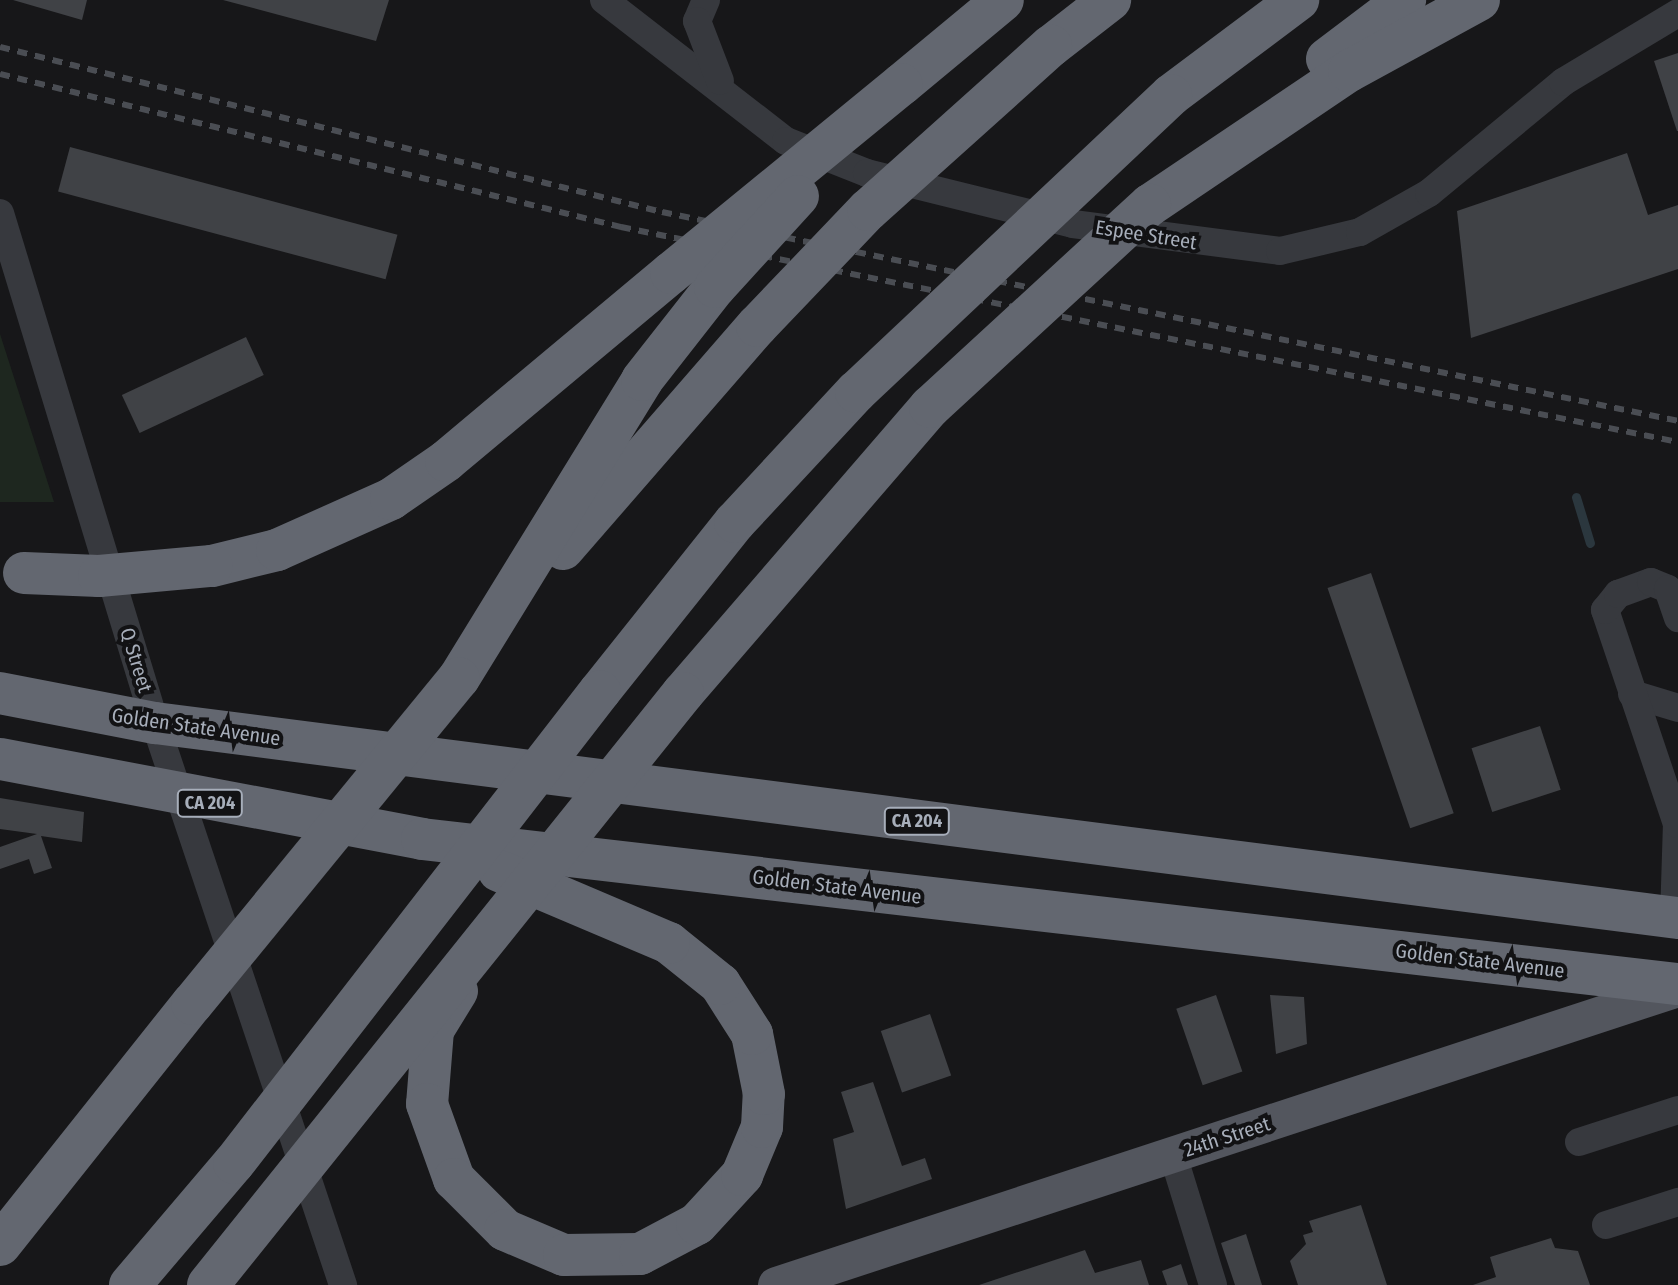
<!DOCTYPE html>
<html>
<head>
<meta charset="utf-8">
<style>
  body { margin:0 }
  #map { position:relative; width:1678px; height:1285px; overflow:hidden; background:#171719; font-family:"Fira Sans Condensed",sans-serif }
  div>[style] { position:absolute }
  .green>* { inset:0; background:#1e271f }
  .stream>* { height:9px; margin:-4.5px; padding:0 4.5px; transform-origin:4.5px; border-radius:4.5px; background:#2b373e }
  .building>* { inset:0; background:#404246; transform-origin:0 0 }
  .minor>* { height:28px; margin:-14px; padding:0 14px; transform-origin:14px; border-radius:14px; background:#37393e }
  .major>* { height:36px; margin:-18px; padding:0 18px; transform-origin:18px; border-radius:18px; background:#53565e }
  .highway>* { height:42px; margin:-21px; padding:0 21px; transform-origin:21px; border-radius:21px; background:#636770 }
  .rail>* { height:6px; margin-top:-3px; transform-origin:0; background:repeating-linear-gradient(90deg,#4a4d53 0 10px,transparent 0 18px) }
  .highway-bridge>* { height:42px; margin:-21px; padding:0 21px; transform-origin:21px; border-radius:21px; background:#636770 }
  span { translate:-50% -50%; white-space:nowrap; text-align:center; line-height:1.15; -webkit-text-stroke:8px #121214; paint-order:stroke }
  .shield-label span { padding:2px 6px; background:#121214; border:2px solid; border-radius:6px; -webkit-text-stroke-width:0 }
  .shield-label { font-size:18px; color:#a7aeba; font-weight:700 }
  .street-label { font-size:20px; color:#a7aeba }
</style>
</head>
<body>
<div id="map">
  <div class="green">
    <div style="clip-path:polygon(0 334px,54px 502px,0 502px)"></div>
  </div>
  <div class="stream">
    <div style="left:1576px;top:497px;width:48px;rotate:73.1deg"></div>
  </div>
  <div class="building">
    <div style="clip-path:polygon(13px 0,87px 0,82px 20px)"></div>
    <div style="clip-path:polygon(223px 0,389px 0,376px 41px)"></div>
    <div style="clip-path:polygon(1678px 53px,1678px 131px,1677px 131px,1654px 61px)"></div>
    <div style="left:70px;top:147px;width:339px;height:46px;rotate:15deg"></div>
    <div style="clip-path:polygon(1627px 153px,1648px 215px,1678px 205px,1678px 269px,1471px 338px,1457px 211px)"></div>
    <div style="left:246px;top:337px;width:42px;height:137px;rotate:65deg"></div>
    <div style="left:1371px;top:573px;width:254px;height:46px;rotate:71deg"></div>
    <div style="left:1540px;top:726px;width:67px;height:72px;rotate:72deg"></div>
    <div style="clip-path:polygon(0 798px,84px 812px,82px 842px,41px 836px,52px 868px,34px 874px,29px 859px,0 869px,0 847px,37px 834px,0 829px)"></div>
    <div style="left:1216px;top:995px;width:81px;height:42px;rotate:71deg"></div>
    <div style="clip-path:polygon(1270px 995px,1304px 997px,1307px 1044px,1276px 1054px)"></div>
    <div style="left:930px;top:1014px;width:65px;height:52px;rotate:71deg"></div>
    <div style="clip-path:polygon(873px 1082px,902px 1166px,925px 1158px,932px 1179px,846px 1209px,833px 1139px,854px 1132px,841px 1092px)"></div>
    <div style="clip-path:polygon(1361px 1205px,1387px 1285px,1298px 1285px,1290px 1261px,1306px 1244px,1303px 1235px,1313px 1232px,1309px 1221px)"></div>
    <div style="clip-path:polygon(1246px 1234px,1262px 1285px,1235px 1285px,1221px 1243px)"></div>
    <div style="clip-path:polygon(1551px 1238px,1555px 1248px,1578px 1251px,1590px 1285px,1473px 1285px,1496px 1277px,1490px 1257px)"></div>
    <div style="clip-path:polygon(1085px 1250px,1095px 1273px,1141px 1260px,1149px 1285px,979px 1285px)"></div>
    <div style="clip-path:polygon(1181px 1264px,1188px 1285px,1167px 1285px,1162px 1271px)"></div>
  </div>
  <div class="minor">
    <div style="left:604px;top:0;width:230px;rotate:37.8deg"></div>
    <div style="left:786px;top:141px;width:87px;rotate:21.6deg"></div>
    <div style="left:867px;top:173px;width:212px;rotate:13.9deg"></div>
    <div style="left:1073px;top:224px;width:209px;rotate:7.4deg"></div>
    <div style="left:1280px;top:251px;width:82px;rotate:-13.4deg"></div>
    <div style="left:1360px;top:232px;width:79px;rotate:-29.5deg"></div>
    <div style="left:1429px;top:193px;width:174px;rotate:-39.6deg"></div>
    <div style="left:1563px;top:82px;width:134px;rotate:-31deg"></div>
    <div style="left:706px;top:0;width:23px;rotate:113deg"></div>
    <div style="left:697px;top:21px;width:64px;rotate:69deg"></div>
    <div style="left:0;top:213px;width:533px;rotate:73.09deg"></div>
    <div style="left:155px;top:723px;width:593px;rotate:71.5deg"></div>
    <div style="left:1632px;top:694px;width:48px;rotate:16.9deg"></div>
    <div style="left:1674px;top:918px;width:94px;rotate:-88.2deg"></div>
    <div style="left:1677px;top:824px;width:226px;rotate:-108.6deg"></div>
    <div style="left:1605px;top:610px;width:21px;rotate:-51deg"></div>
    <div style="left:1618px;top:594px;width:35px;rotate:-20deg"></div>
    <div style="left:1651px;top:582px;width:18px;rotate:22deg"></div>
    <div style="left:1668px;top:589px;width:31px;rotate:71deg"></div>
    <div style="left:1579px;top:1142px;width:104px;rotate:-17.9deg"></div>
    <div style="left:1173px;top:1155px;width:136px;rotate:72.9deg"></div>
    <div style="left:1606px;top:1225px;width:76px;rotate:-17.7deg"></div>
  </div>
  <div class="major">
    <div style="left:776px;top:1285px;width:949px;rotate:-18.17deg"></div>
  </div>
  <div class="highway">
    <div style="left:1051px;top:46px;width:75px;rotate:-37.9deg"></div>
    <div style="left:1327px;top:59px;width:98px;rotate:-37.1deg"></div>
    <div style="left:902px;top:84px;width:131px;rotate:-39.7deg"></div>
    <div style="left:1171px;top:95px;width:159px;rotate:-36.8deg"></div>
    <div style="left:1150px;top:205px;width:240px;rotate:-34deg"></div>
    <div style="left:1349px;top:71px;width:148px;rotate:-28.6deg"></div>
    <div style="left:563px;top:549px;width:296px;rotate:-49deg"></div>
    <div style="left:212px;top:566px;width:67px;rotate:-13.8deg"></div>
    <div style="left:277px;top:550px;width:125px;rotate:-24.1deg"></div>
    <div style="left:391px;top:499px;width:67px;rotate:-34.6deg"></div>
    <div style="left:446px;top:461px;width:293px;rotate:-39.9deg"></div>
    <div style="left:459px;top:678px;width:350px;rotate:-58.4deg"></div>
    <div style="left:642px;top:380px;width:118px;rotate:-51.9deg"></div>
    <div style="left:600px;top:691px;width:216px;rotate:-51.4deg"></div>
    <div style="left:735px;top:522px;width:178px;rotate:-47.1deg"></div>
    <div style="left:0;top:693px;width:158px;rotate:11deg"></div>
    <div style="left:155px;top:723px;width:1535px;rotate:7.3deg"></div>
    <div style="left:683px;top:693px;width:378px;rotate:-49.2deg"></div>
    <div style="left:0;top:759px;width:430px;rotate:10.7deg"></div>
    <div style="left:422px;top:839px;width:1264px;rotate:6.59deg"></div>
    <div style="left:457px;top:991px;width:46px;rotate:121.6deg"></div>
    <div style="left:433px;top:1030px;width:74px;rotate:94.6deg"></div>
    <div style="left:427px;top:1104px;width:80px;rotate:70.2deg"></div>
    <div style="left:454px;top:1179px;width:72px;rotate:45deg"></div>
    <div style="left:505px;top:1230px;width:64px;rotate:23deg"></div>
    <div style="left:564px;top:1255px;width:76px;rotate:-0.8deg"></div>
    <div style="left:640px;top:1254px;width:64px;rotate:-27.8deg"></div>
    <div style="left:697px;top:1224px;width:67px;rotate:-47.4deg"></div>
    <div style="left:742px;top:1175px;width:52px;rotate:-67.4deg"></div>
    <div style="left:762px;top:1127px;width:33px;rotate:-87deg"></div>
    <div style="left:764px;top:1094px;width:61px;rotate:-101.3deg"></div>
    <div style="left:752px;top:1034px;width:59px;rotate:-122.6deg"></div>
    <div style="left:720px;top:984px;width:65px;rotate:-141.2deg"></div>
    <div style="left:669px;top:943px;width:185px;rotate:-157deg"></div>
    <div style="left:0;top:1245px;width:308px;rotate:-51.5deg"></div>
    <div style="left:130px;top:1285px;width:160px;rotate:-49.6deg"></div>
  </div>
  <div class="rail">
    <div style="left:0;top:47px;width:682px;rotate:14deg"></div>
    <div style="left:662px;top:212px;width:1037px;rotate:11.62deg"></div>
    <div style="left:0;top:74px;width:640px;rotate:13.84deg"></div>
    <div style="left:621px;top:227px;width:1079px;rotate:11.5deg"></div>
  </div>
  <div class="highway-bridge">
    <div style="left:671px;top:273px;width:298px;rotate:-39.3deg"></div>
    <div style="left:715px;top:287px;width:123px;rotate:-47.6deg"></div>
    <div style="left:757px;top:326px;width:161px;rotate:-46.3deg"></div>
    <div style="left:868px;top:210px;width:246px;rotate:-41.9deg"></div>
    <div style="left:856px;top:392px;width:433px;rotate:-43.3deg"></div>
    <div style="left:930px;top:407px;width:299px;rotate:-42.6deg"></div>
    <div style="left:24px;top:573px;width:75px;rotate:2.3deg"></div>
    <div style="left:99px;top:576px;width:113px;rotate:-5.1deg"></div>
    <div style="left:192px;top:1004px;width:421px;rotate:-50.7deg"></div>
    <div style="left:234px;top:1163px;width:597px;rotate:-52.21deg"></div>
    <div style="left:208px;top:1285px;width:759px;rotate:-51.26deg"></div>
  </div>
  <div class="shield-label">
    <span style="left:210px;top:803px">CA 204</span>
    <span style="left:917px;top:821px">CA 204</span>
  </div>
  <div class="street-label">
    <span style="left:1146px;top:235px;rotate:9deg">Espee Street</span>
    <span style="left:136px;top:660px;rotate:73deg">Q Street</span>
    <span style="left:196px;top:727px;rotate:8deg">Golden State Avenue</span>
    <span style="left:837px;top:887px;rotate:7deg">Golden State Avenue</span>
    <span style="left:1480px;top:961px;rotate:7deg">Golden State Avenue</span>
    <span style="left:1227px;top:1137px;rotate:-18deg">24th Street</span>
  </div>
</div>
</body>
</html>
